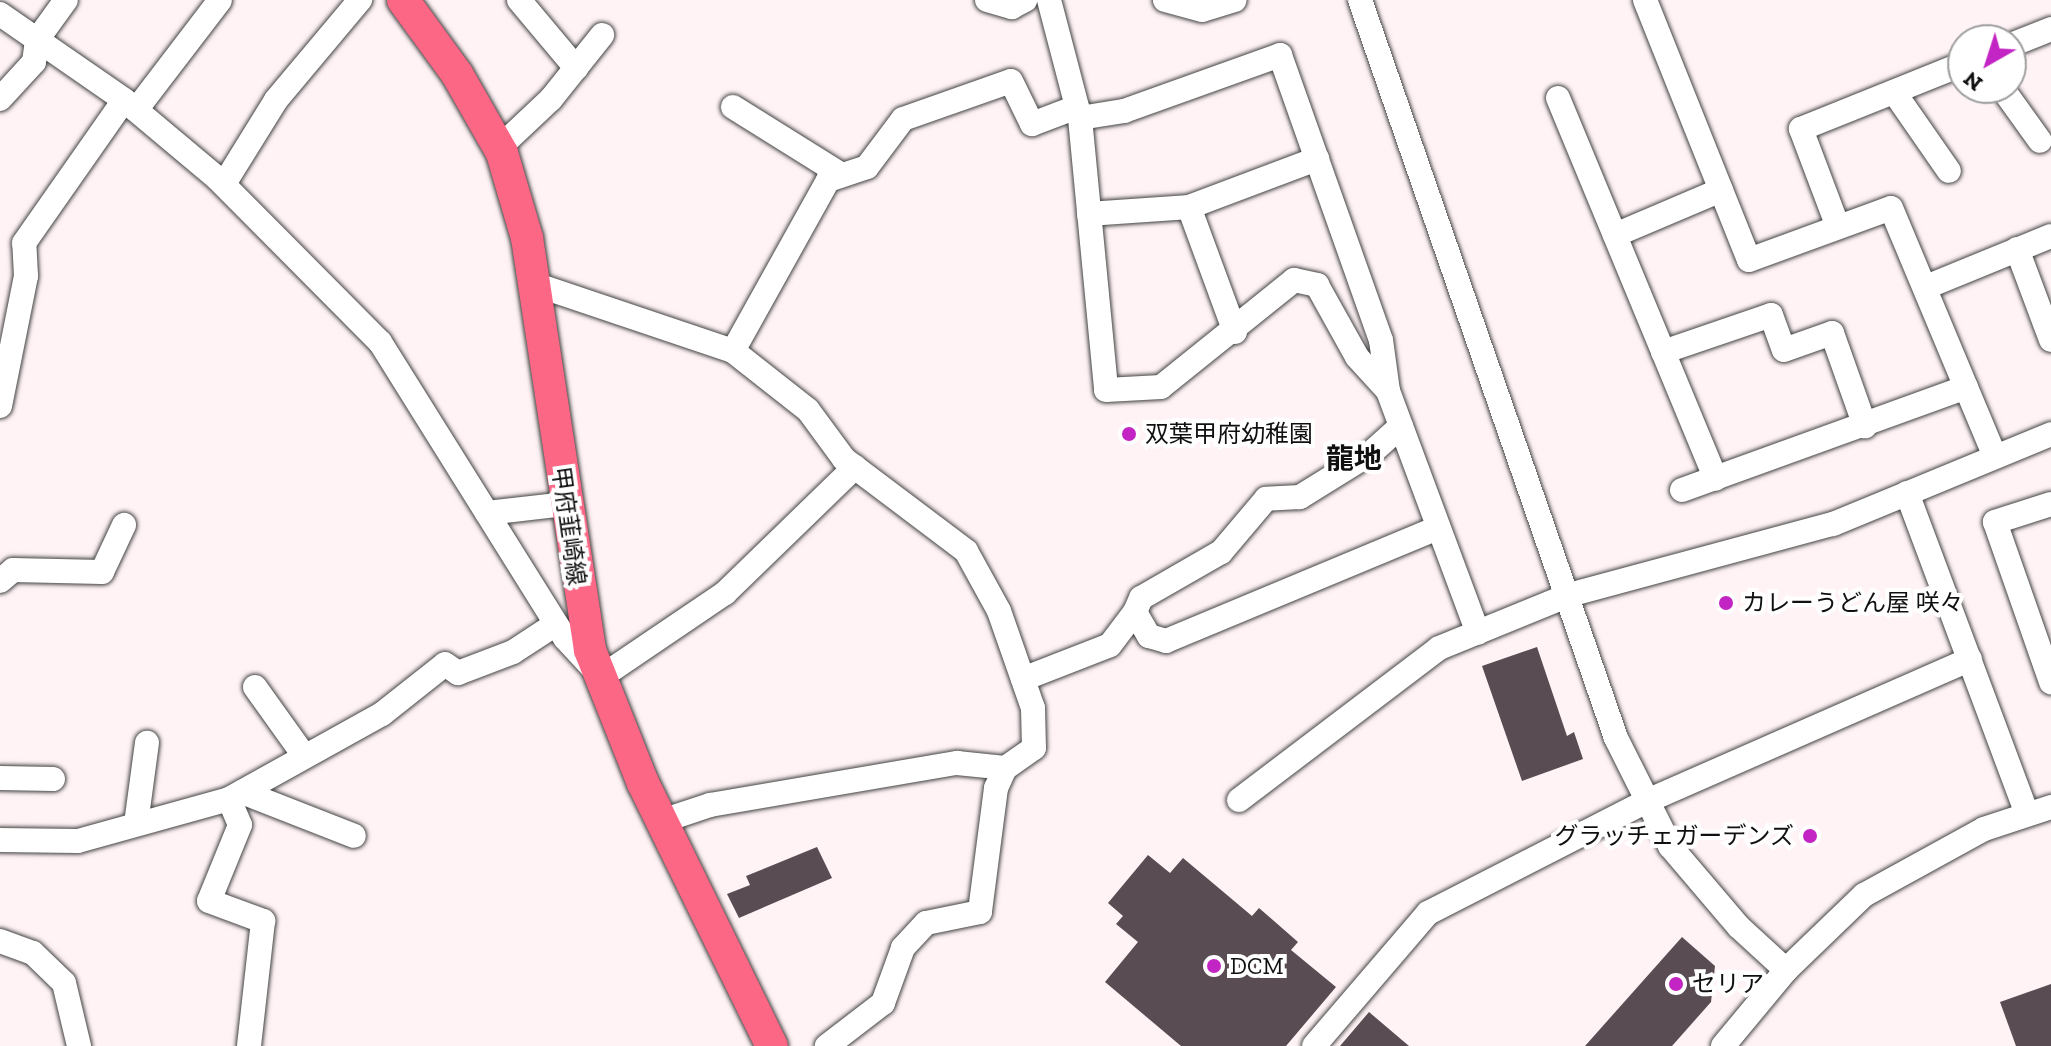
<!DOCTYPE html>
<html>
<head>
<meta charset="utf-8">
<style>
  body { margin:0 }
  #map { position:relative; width:2051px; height:1046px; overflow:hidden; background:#fff3f5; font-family:"Zilla Slab","Noto Sans JP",serif }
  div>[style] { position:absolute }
  .building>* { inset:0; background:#594c53 }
  .roads { filter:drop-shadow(0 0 2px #434343) drop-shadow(0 0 2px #434343) }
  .minor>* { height:24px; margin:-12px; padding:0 12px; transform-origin:12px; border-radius:12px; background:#fff }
  .major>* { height:32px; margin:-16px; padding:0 16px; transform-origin:16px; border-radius:16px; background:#fb6785 }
  .dots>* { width:22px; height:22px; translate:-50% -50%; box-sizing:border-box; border:4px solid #fff; border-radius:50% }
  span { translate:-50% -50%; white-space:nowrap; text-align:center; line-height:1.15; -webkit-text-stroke:8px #fff; paint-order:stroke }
  .poi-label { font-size:24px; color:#101010 }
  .left { translate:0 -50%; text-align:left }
  .right { translate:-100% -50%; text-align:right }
  .street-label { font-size:24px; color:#101010 }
  .quarter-label { font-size:28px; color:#101010; font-weight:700 }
  .north { position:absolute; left:1947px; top:24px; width:80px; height:80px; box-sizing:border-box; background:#fff; border:2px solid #9f9f9f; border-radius:50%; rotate:219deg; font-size:22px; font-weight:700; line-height:32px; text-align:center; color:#101010 }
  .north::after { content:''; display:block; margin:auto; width:28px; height:36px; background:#c324c4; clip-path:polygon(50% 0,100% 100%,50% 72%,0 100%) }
</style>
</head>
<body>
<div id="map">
  <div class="building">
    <div style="clip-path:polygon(1537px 647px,1567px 736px,1574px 732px,1583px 759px,1522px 781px,1482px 666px)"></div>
    <div style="clip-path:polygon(817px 847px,832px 878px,739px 918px,727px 894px,750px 885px,746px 876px)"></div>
    <div style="clip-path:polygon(1148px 855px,1170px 873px,1183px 858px,1252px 916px,1259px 908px,1298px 942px,1291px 950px,1336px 987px,1286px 1046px,1181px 1046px,1105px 982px,1138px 942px,1116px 924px,1123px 916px,1108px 903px)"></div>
    <div style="clip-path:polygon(1682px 937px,1715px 966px,1711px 1002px,1672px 1046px,1585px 1046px)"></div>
    <div style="clip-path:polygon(2051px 984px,2051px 1046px,2016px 1046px,2000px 1002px)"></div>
    <div style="clip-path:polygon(1369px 1012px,1409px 1046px,1340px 1046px)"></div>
  </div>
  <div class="roads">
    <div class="minor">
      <div style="left:519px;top:0;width:89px;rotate:50deg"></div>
      <div style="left:987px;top:0;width:26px;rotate:16deg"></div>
      <div style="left:1012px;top:7px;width:15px;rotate:-28deg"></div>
      <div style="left:1049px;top:0;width:122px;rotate:75.3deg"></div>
      <div style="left:1080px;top:118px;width:273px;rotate:84.5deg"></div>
      <div style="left:1106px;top:390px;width:55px;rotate:-3.1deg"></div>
      <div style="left:1161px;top:387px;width:171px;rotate:-38.8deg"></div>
      <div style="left:1294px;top:280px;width:24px;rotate:12deg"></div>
      <div style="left:1317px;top:285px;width:82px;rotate:60.9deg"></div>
      <div style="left:1357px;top:357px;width:46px;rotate:47.6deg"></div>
      <div style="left:1165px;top:0;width:38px;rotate:15deg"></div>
      <div style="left:1202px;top:10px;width:34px;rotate:-17deg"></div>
      <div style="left:1360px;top:0;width:781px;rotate:70.87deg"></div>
      <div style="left:1616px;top:738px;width:121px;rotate:63.4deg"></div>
      <div style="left:1670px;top:846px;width:106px;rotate:49.6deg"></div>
      <div style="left:1739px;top:927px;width:64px;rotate:42.5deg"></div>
      <div style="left:1645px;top:0;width:280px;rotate:68.2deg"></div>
      <div style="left:1749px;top:260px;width:151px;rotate:-20.1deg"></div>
      <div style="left:1891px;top:208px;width:267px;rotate:67.3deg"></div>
      <div style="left:0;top:14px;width:151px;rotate:34.7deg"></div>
      <div style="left:124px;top:100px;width:123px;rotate:40deg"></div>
      <div style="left:218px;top:179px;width:230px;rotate:45.2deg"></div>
      <div style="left:380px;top:342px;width:349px;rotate:58deg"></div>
      <div style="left:565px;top:638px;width:53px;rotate:47.3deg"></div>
      <div style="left:601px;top:677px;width:150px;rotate:-34.1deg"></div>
      <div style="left:725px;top:593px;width:181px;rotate:-44.1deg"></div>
      <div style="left:2011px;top:45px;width:43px;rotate:-21.8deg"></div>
      <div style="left:2002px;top:88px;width:65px;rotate:54.4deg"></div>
      <div style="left:1894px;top:92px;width:96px;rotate:55.2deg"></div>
      <div style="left:1558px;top:98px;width:412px;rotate:67.5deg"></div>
      <div style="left:0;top:99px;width:50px;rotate:-47.4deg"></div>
      <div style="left:34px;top:62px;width:22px;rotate:-82deg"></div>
      <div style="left:37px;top:40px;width:49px;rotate:-54.1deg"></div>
      <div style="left:733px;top:107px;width:128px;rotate:32deg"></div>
      <div style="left:136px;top:110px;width:138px;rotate:-52.6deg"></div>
      <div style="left:1080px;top:118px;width:45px;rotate:-9deg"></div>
      <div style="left:1124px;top:111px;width:166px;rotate:-19.7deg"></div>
      <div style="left:1280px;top:55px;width:302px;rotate:70.5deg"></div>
      <div style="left:1381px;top:340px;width:51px;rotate:82.2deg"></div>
      <div style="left:1388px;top:391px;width:258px;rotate:69.6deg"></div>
      <div style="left:500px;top:147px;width:70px;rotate:-43.3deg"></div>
      <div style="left:551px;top:99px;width:82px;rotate:-51.4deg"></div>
      <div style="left:224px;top:184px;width:99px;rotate:-58.2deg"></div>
      <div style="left:276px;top:100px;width:131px;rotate:-50deg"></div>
      <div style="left:1089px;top:214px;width:100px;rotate:-4deg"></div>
      <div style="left:1838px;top:227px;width:105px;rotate:-110.7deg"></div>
      <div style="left:1801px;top:129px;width:175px;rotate:-21.9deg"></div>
      <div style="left:1615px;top:235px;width:115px;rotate:-23deg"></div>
      <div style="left:2017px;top:249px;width:97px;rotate:69.5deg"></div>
      <div style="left:534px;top:284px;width:210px;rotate:18.6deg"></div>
      <div style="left:733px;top:351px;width:95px;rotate:38.2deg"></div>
      <div style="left:808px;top:410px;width:61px;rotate:53.7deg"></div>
      <div style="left:844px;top:459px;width:153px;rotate:37deg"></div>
      <div style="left:966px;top:551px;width:68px;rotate:61.2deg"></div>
      <div style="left:999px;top:611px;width:103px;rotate:70.7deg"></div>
      <div style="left:1033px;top:708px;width:40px;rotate:88.6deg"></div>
      <div style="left:1034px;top:748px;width:35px;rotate:145deg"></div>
      <div style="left:1005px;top:768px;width:22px;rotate:114deg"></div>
      <div style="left:996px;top:788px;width:125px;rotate:97.4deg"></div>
      <div style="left:980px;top:912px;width:55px;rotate:168.5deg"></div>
      <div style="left:926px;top:923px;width:34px;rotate:133deg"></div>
      <div style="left:903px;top:948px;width:59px;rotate:110deg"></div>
      <div style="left:883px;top:1003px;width:71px;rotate:142.5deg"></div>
      <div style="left:1926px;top:287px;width:135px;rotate:-22.2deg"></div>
      <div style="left:1235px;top:332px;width:133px;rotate:-110.2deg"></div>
      <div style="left:1189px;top:207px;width:137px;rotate:-20.6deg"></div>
      <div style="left:733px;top:351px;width:196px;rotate:-60.9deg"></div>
      <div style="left:828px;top:180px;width:41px;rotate:-18.4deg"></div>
      <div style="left:867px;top:167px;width:60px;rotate:-53.1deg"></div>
      <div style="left:903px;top:119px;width:114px;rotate:-19.4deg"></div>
      <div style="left:1011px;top:81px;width:48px;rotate:64deg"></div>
      <div style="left:1032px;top:124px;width:48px;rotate:-20.7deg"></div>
      <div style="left:1663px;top:352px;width:114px;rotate:-18.9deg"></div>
      <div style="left:1771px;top:315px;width:37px;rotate:70deg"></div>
      <div style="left:1784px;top:350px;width:51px;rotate:-19.5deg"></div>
      <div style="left:1832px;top:333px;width:99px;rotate:70.5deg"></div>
      <div style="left:0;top:406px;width:133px;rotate:-78.7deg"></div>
      <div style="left:26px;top:276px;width:33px;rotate:-93deg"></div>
      <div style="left:24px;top:243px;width:174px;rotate:-55deg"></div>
      <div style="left:1401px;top:426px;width:40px;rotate:138deg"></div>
      <div style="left:1371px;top:453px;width:84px;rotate:148.2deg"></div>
      <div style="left:1300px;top:497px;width:34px;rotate:177deg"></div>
      <div style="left:1266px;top:499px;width:70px;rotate:130.3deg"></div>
      <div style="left:1221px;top:552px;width:92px;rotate:150.1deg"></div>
      <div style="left:1141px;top:598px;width:15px;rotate:113deg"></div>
      <div style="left:1135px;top:612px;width:28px;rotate:60deg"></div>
      <div style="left:1149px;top:636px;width:18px;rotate:16deg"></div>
      <div style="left:1166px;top:641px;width:295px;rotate:-22.6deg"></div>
      <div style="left:1682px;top:490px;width:302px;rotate:-19.9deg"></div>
      <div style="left:1907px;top:493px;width:340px;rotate:69.5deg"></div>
      <div style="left:2051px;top:504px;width:59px;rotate:162.2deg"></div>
      <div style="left:1995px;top:522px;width:170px;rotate:70.7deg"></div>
      <div style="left:487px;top:513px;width:80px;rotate:-6.5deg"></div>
      <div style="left:0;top:581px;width:17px;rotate:-40deg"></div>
      <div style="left:13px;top:570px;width:89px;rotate:1.3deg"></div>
      <div style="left:102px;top:572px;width:52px;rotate:-64.9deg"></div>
      <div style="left:1023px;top:679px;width:93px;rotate:-21.3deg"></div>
      <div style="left:1110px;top:645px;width:41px;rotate:-52.9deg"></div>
      <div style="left:255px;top:687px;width:82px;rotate:54.4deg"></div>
      <div style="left:0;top:778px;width:53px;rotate:1.1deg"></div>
      <div style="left:242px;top:792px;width:120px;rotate:21.4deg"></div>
      <div style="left:229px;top:799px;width:28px;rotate:67deg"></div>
      <div style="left:240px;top:825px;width:82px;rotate:112.2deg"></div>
      <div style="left:209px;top:901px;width:58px;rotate:20.3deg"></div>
      <div style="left:263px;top:921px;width:126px;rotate:96.4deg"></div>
      <div style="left:1239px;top:800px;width:251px;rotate:-37.2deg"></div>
      <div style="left:1439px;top:648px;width:140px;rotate:-22.2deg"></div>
      <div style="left:1569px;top:595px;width:273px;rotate:-15.1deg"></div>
      <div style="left:1833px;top:524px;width:236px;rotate:-22.4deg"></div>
      <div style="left:662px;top:821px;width:51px;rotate:-18.4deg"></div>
      <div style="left:710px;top:805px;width:251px;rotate:-9.7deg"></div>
      <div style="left:957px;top:763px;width:48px;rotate:5.9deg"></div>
      <div style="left:136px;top:824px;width:82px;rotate:-82.3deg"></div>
      <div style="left:0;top:840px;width:78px;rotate:0.7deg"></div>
      <div style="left:78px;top:841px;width:157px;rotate:-15.5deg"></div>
      <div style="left:229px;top:799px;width:175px;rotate:-29.1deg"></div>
      <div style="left:382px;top:714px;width:80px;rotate:-38.4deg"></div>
      <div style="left:445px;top:664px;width:16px;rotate:35deg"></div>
      <div style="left:458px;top:673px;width:59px;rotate:-20.9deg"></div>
      <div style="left:513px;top:652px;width:51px;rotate:-33.1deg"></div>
      <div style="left:0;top:941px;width:35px;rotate:20deg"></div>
      <div style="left:33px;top:953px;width:43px;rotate:44.1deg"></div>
      <div style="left:64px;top:983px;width:65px;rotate:76.6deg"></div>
      <div style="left:1314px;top:1046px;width:175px;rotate:-49.4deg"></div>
      <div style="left:1428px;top:913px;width:244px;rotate:-27.1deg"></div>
      <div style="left:1645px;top:802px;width:355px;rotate:-23.7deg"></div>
      <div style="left:1723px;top:1046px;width:99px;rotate:-50.3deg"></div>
      <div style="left:1786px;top:970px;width:108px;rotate:-43.9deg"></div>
      <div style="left:1864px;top:895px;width:137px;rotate:-28.8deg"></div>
      <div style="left:1984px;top:829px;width:71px;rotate:-18.2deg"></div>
    </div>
    <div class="major">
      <div style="left:403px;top:0;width:92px;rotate:53.9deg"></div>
      <div style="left:457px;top:74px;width:91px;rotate:60.3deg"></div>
      <div style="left:502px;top:153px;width:89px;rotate:73.6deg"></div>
      <div style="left:527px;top:238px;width:417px;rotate:81.3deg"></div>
      <div style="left:590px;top:650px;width:143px;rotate:68.3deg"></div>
      <div style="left:643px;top:783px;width:293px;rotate:63.9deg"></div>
    </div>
  </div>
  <div class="dots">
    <div style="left:1129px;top:434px;background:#c324c4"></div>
    <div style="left:1726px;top:603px;background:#c324c4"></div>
    <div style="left:1810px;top:836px;background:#c324c4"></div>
    <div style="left:1214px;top:966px;background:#c324c4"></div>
    <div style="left:1676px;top:984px;background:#c324c4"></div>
  </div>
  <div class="poi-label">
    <span class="left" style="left:1145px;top:434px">双葉甲府幼稚園</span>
    <span class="left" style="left:1742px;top:603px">カレーうどん屋 咲々</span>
    <span class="right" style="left:1794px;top:836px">グラッチェガーデンズ</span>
    <span class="left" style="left:1230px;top:966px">DCM</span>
    <span class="left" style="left:1692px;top:984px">セリア</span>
  </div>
  <div class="street-label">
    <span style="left:569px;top:526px;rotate:82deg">甲府韮崎線</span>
  </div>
  <div class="quarter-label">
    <span style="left:1354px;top:459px">龍地</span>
  </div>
  <div class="north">N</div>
</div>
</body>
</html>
